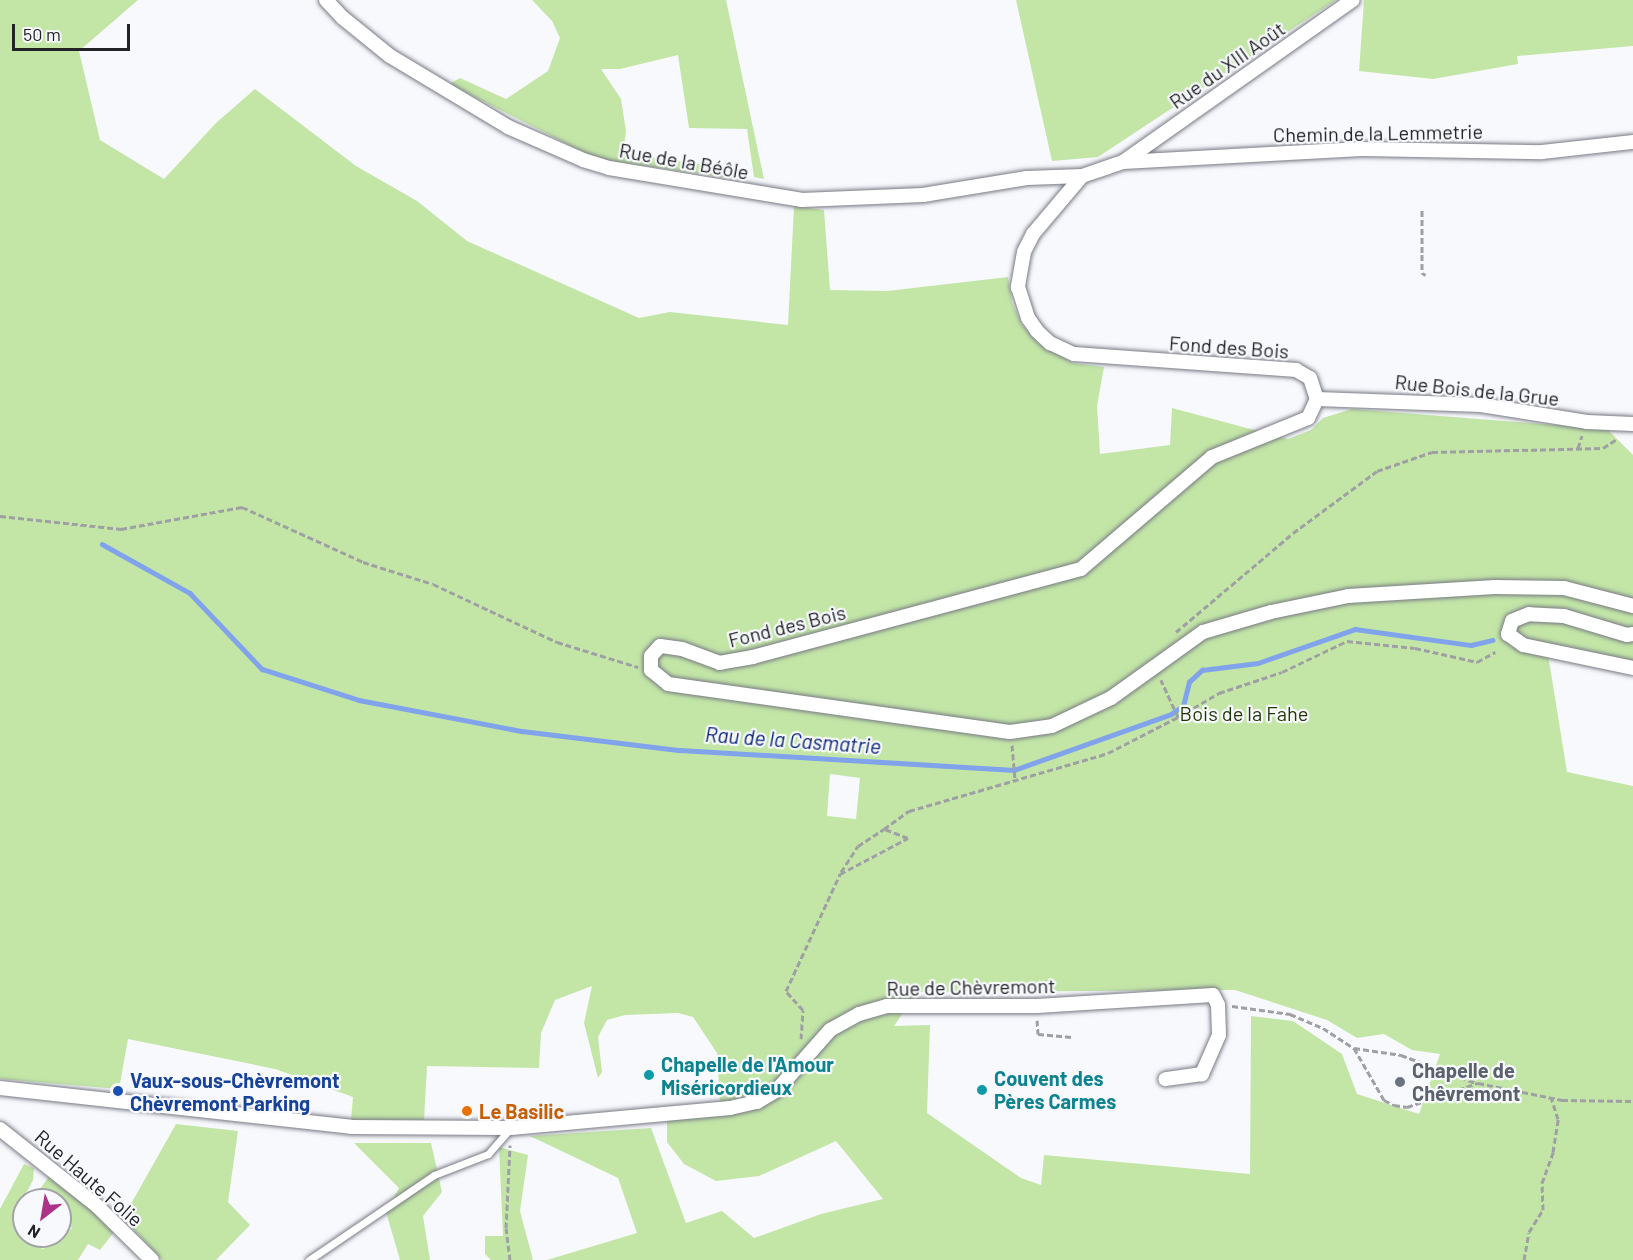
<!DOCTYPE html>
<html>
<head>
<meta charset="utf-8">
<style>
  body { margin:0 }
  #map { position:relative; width:1633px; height:1260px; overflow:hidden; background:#f8f9fd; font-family:Barlow,sans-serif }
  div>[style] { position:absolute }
  .green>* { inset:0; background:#c3e6a7 }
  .stream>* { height:4.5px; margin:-2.25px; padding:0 2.25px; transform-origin:2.25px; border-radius:2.25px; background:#80a3ec }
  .path>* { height:3px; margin-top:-1.5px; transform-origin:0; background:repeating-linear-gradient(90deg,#9fa0a4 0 6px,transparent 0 9px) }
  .roads { filter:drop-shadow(0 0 2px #787a84) drop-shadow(0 0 2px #787a84) }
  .lane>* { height:7px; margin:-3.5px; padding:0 3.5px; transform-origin:3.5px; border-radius:3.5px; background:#fff }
  .street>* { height:14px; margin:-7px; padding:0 7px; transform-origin:7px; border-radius:7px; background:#fff }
  .dots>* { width:16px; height:16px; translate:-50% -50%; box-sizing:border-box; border:3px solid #f8f9fd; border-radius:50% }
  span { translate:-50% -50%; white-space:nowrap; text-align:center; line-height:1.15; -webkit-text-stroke:4.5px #f8f9fd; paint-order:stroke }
  .street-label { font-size:20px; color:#222327 }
  .park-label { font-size:20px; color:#1f3800 }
  .culture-label { font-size:20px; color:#0d838f; font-weight:700 }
  .left { translate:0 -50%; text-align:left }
  .worship-label { font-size:20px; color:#5b616d; font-weight:700 }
  .transit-label { font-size:20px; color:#164399; font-weight:700 }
  .food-label { font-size:20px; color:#c56008; font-weight:700 }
  .water-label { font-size:21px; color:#062375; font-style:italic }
  .north { position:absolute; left:12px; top:1188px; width:60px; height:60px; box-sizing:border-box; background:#f8f9fd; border:2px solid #a2a3a7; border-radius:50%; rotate:211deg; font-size:16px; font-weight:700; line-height:24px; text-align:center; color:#222327 }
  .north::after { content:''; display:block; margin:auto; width:21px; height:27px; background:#ac3388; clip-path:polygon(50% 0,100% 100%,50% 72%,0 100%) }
  .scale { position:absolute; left:12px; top:24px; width:118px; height:27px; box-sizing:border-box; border:3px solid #222327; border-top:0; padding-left:8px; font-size:18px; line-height:21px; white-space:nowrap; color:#222327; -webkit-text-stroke:4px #f8f9fd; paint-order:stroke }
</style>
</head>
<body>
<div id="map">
  <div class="green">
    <div style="clip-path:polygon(evenodd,0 0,138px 0,79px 51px,100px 140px,164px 179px,216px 123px,255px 89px,356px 166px,417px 201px,467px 241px,639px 318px,670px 312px,788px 325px,794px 206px,824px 210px,830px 290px,887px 291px,1008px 277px,1012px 302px,1022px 325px,1039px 344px,1073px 363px,1104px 367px,1097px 406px,1100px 454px,1170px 445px,1172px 408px,1288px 439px,1311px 430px,1323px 418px,1352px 409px,1607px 429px,1633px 455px,1633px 669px,1547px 648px,1567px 772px,1633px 786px,1633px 1260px,547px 1260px,637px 1233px,618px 1178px,530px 1136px,651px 1128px,686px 1223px,722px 1211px,754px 1238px,821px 1214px,883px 1199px,836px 1141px,759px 1176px,716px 1181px,684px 1164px,667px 1142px,667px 1111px,720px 1103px,717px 1053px,693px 1017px,678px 1013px,625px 1015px,607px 1020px,598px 1037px,602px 1072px,598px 1078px,584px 1023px,592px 986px,555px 1000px,541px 1033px,539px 1068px,427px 1066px,424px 1121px,351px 1120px,353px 1097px,275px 1069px,128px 1039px,119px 1089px,0 1079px,0 0,830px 774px,860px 778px,856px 819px,827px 816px,830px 774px,0 0,1235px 990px,1327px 1020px,1357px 1038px,1384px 1034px,1412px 1050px,1440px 1054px,1419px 1114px,1357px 1094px,1342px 1054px,1293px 1021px,1251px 1016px,1250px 1174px,1044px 1155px,1041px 1185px,1021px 1178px,927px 1113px,930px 1025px,894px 1026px,917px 992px,1235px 990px)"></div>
    <div style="clip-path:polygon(532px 0,726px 0,764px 179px,754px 177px,747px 129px,689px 128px,678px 55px,620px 69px,601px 69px,621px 99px,626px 131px,623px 154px,724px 167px,729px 178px,597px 159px,449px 84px,460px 78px,506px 99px,548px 71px,560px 38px,552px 21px)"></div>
    <div style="clip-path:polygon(1016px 0,1336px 0,1098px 157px,1052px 161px)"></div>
    <div style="clip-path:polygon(1364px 0,1633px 0,1633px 46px,1517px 56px,1518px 64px,1433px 79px,1359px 71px)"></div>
    <div style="clip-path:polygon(176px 1124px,238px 1131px,228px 1202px,250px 1225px,216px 1260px,162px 1260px,123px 1218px)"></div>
    <div style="clip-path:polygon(354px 1143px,431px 1143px,442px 1192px,423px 1216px,430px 1260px,400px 1260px,386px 1212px,399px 1188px)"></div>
    <div style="clip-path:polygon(499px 1147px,528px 1155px,520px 1211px,533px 1260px,491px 1260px,485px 1254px,485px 1236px,503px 1236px)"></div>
    <div style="clip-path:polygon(24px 1164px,34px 1168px,33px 1180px,12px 1221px,24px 1236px,43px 1249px,72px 1228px,60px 1217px,60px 1200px,42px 1200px,36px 1194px,54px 1170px,118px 1227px,100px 1250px,88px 1244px,78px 1260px,0 1260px,0 1209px)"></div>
  </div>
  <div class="stream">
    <div style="left:102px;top:544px;width:101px;rotate:29.1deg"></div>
    <div style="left:190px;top:593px;width:105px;rotate:46.5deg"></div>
    <div style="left:262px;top:669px;width:102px;rotate:17.7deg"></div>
    <div style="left:359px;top:700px;width:166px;rotate:10.8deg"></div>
    <div style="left:522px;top:731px;width:159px;rotate:6.9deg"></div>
    <div style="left:680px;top:750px;width:335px;rotate:3.4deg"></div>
    <div style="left:1014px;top:770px;width:167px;rotate:-19.6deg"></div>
    <div style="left:1171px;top:714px;width:14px;rotate:-34deg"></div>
    <div style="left:1183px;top:706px;width:25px;rotate:-76deg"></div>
    <div style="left:1189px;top:682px;width:18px;rotate:-43deg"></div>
    <div style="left:1202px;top:670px;width:56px;rotate:-7.1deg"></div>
    <div style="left:1258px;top:663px;width:103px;rotate:-19.3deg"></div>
    <div style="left:1355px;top:629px;width:117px;rotate:7.9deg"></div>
    <div style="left:1471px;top:645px;width:22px;rotate:-13deg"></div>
  </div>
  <div class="path">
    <div style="left:1422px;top:210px;width:63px;rotate:90deg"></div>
    <div style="left:1422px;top:273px;width:4px;rotate:27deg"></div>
    <div style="left:1578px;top:448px;width:13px;rotate:-72deg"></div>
    <div style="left:0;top:516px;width:122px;rotate:6.1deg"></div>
    <div style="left:121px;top:529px;width:123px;rotate:-10.3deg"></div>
    <div style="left:242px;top:507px;width:133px;rotate:24.4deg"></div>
    <div style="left:363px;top:562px;width:73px;rotate:17.4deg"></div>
    <div style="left:433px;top:584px;width:137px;rotate:25.1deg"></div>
    <div style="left:557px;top:642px;width:85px;rotate:17.2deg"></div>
    <div style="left:1176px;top:632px;width:153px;rotate:-40.2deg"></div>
    <div style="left:1293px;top:533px;width:104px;rotate:-36.4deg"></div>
    <div style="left:1377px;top:471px;width:58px;rotate:-19.1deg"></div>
    <div style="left:1432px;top:452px;width:171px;rotate:-1.3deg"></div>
    <div style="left:1603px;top:448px;width:17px;rotate:-33deg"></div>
    <div style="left:1178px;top:717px;width:48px;rotate:-30.3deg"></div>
    <div style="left:1219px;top:693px;width:66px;rotate:-18.4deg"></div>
    <div style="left:1282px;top:672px;width:72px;rotate:-25.5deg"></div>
    <div style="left:1347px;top:641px;width:68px;rotate:5.9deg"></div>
    <div style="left:1415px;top:648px;width:64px;rotate:12.7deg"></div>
    <div style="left:1477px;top:662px;width:21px;rotate:-29deg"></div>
    <div style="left:1012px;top:745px;width:34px;rotate:85deg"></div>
    <div style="left:841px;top:872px;width:31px;rotate:-57deg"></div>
    <div style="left:858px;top:846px;width:31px;rotate:-33deg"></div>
    <div style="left:1232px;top:1006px;width:59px;rotate:7.9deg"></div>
    <div style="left:1290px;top:1014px;width:36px;rotate:23deg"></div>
    <div style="left:1323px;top:1028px;width:37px;rotate:33deg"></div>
    <div style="left:1354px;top:1048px;width:60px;rotate:60deg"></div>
    <div style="left:1384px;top:1100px;width:11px;rotate:27deg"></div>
    <div style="left:1394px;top:1105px;width:13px;rotate:9deg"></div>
    <div style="left:1407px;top:1107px;width:75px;rotate:-18.7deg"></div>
    <div style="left:1478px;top:1083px;width:86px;rotate:11.4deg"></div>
    <div style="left:1562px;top:1100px;width:71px;rotate:0.8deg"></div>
    <div style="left:1037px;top:1020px;width:14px;rotate:86deg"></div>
    <div style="left:1038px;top:1034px;width:34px;rotate:5deg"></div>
    <div style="left:801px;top:1039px;width:29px;rotate:-86deg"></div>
    <div style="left:803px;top:1010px;width:25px;rotate:-132deg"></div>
    <div style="left:786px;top:991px;width:129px;rotate:-65.2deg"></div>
    <div style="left:840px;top:874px;width:77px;rotate:-27.9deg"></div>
    <div style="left:908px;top:838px;width:26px;rotate:-159deg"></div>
    <div style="left:884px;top:829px;width:31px;rotate:-36deg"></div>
    <div style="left:909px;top:811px;width:207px;rotate:-16.2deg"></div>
    <div style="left:1108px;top:753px;width:79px;rotate:-27.2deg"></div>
    <div style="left:1178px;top:717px;width:41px;rotate:-114.7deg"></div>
    <div style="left:1354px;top:1048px;width:48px;rotate:8.5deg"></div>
    <div style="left:1401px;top:1055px;width:80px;rotate:20.5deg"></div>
    <div style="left:510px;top:1260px;width:32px;rotate:-97deg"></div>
    <div style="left:506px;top:1228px;width:83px;rotate:-87.2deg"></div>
    <div style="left:1524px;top:1260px;width:28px;rotate:-80deg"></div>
    <div style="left:1529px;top:1232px;width:26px;rotate:-58deg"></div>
    <div style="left:1543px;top:1210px;width:27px;rotate:-92deg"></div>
    <div style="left:1542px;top:1183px;width:33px;rotate:-70deg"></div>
    <div style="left:1553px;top:1152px;width:33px;rotate:-81deg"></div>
    <div style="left:1558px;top:1119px;width:22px;rotate:-108deg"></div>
  </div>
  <div class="roads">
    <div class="lane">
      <div style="left:309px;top:1260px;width:151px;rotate:-34.2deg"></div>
      <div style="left:434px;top:1175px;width:58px;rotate:-21.3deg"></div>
      <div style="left:488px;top:1154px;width:35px;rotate:-49deg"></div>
    </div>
    <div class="street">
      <div style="left:326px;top:0;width:25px;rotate:47deg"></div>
      <div style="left:343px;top:18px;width:60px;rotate:39deg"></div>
      <div style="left:390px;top:56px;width:138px;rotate:31deg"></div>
      <div style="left:508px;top:127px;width:82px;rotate:23.7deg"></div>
      <div style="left:583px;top:160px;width:27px;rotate:17deg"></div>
      <div style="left:609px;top:168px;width:196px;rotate:9.4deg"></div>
      <div style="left:802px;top:200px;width:121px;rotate:-2.4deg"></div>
      <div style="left:923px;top:195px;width:105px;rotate:-9.3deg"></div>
      <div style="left:1027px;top:178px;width:55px;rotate:-2.1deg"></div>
      <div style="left:1082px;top:176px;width:43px;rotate:-18.9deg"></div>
      <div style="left:1123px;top:162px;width:281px;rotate:-35.2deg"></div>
      <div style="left:1123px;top:162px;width:239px;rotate:-3.1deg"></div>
      <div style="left:1362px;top:149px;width:180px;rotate:1deg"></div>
      <div style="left:1542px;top:152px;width:92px;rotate:-6.3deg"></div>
      <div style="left:1082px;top:176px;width:76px;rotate:130.2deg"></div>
      <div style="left:1033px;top:234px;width:20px;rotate:117deg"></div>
      <div style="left:1024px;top:252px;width:36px;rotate:100deg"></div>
      <div style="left:1018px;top:287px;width:33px;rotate:72deg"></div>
      <div style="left:1028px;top:318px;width:16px;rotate:55deg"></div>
      <div style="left:1037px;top:331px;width:18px;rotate:43deg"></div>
      <div style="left:1050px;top:343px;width:26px;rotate:25deg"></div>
      <div style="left:1074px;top:354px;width:223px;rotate:4.1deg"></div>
      <div style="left:1296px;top:370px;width:16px;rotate:30deg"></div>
      <div style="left:1310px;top:378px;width:22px;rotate:72deg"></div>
      <div style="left:1317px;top:399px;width:21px;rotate:115deg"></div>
      <div style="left:1308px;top:418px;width:104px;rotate:157.9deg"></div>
      <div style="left:1212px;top:457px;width:172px;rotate:139.5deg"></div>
      <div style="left:1081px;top:569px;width:340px;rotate:165deg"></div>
      <div style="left:753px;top:657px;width:34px;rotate:170deg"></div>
      <div style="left:720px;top:663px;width:40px;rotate:-159.8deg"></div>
      <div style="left:682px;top:649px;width:22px;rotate:-172deg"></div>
      <div style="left:660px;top:646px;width:13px;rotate:132deg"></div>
      <div style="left:651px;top:656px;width:14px;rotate:90deg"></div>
      <div style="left:651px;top:670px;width:22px;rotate:39deg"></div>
      <div style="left:668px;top:684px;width:345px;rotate:8deg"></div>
      <div style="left:1010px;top:732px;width:42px;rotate:-8.1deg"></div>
      <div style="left:1052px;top:726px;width:65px;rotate:-25.4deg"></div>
      <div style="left:1111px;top:698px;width:113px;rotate:-35.7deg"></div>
      <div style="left:1203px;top:632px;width:71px;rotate:-16.4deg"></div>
      <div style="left:1271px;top:612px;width:79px;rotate:-11.7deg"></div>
      <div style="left:1348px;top:596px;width:147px;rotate:-3.5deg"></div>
      <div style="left:1495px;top:587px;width:69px;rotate:0.8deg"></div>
      <div style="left:1564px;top:588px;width:71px;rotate:14.6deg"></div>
      <div style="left:1317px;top:399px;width:164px;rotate:2.1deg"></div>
      <div style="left:1481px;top:405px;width:107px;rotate:9.1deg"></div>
      <div style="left:1587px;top:422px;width:46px;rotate:2.5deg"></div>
      <div style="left:1633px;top:634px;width:6px;rotate:171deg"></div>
      <div style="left:1627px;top:635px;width:66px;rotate:-163.2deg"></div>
      <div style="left:1564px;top:616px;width:35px;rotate:-177deg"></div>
      <div style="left:1529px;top:614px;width:18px;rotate:158deg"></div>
      <div style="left:1512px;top:621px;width:14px;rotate:107deg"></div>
      <div style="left:1508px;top:634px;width:19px;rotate:36deg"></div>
      <div style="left:1523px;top:645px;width:112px;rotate:11.8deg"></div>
      <div style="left:0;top:1088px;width:353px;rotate:6.3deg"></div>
      <div style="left:351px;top:1127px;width:160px;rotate:0.4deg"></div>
      <div style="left:511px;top:1128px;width:220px;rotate:-5.2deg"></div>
      <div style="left:730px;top:1108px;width:28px;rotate:-13deg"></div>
      <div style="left:757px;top:1102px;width:23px;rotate:-31deg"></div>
      <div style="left:777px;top:1090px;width:80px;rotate:-48.5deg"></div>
      <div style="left:830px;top:1030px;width:33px;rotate:-29deg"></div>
      <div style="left:859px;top:1014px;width:29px;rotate:-16deg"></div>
      <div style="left:887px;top:1006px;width:150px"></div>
      <div style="left:1037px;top:1006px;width:176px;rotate:-3.6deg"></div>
      <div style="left:1213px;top:995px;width:11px;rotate:63deg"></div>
      <div style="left:1218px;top:1005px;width:30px;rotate:88deg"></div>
      <div style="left:1219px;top:1035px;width:43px;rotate:113.6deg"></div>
      <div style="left:1202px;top:1074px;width:37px;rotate:172deg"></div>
      <div style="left:0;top:1129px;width:124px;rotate:38.4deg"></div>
      <div style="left:97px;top:1206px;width:77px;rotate:44.5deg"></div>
    </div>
  </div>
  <div class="dots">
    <div style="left:649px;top:1075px;background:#0f9aa8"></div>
    <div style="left:1400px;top:1082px;background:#6b7280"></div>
    <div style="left:982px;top:1090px;background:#0f9aa8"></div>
    <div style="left:118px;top:1091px;background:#1a4fb4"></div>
    <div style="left:467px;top:1111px;background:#e8710a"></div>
  </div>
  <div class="street-label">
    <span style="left:1227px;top:65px;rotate:-35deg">Rue du XIII Août</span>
    <span style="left:1378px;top:133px;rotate:-1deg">Chemin de la Lemmetrie</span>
    <span style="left:684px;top:161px;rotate:10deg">Rue de la Béôle</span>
    <span style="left:1229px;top:347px;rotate:4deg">Fond des Bois</span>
    <span style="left:1477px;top:390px;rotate:6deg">Rue Bois de la Grue</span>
    <span style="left:787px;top:626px;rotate:-14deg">Fond des Bois</span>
    <span style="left:971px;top:987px;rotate:-1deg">Rue de Chèvremont</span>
    <span style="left:89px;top:1178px;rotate:41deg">Rue Haute Folie</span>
  </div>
  <div class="park-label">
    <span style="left:1244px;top:713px">Bois de la Fahe</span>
  </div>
  <div class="culture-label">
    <span class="left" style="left:661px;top:1076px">Chapelle de l'Amour<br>Miséricordieux</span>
    <span class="left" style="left:994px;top:1090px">Couvent des<br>Pères Carmes</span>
  </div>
  <div class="worship-label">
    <span class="left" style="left:1412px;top:1082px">Chapelle de<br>Chêvremont</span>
  </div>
  <div class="transit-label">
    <span class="left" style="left:130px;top:1092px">Vaux-sous-Chèvremont<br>Chèvremont Parking</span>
  </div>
  <div class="food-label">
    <span class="left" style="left:479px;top:1111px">Le Basilic</span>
  </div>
  <div class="water-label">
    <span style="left:793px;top:740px;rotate:4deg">Rau de la Casmatrie</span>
  </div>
  <div class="north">N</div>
  <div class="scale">50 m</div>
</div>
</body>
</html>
